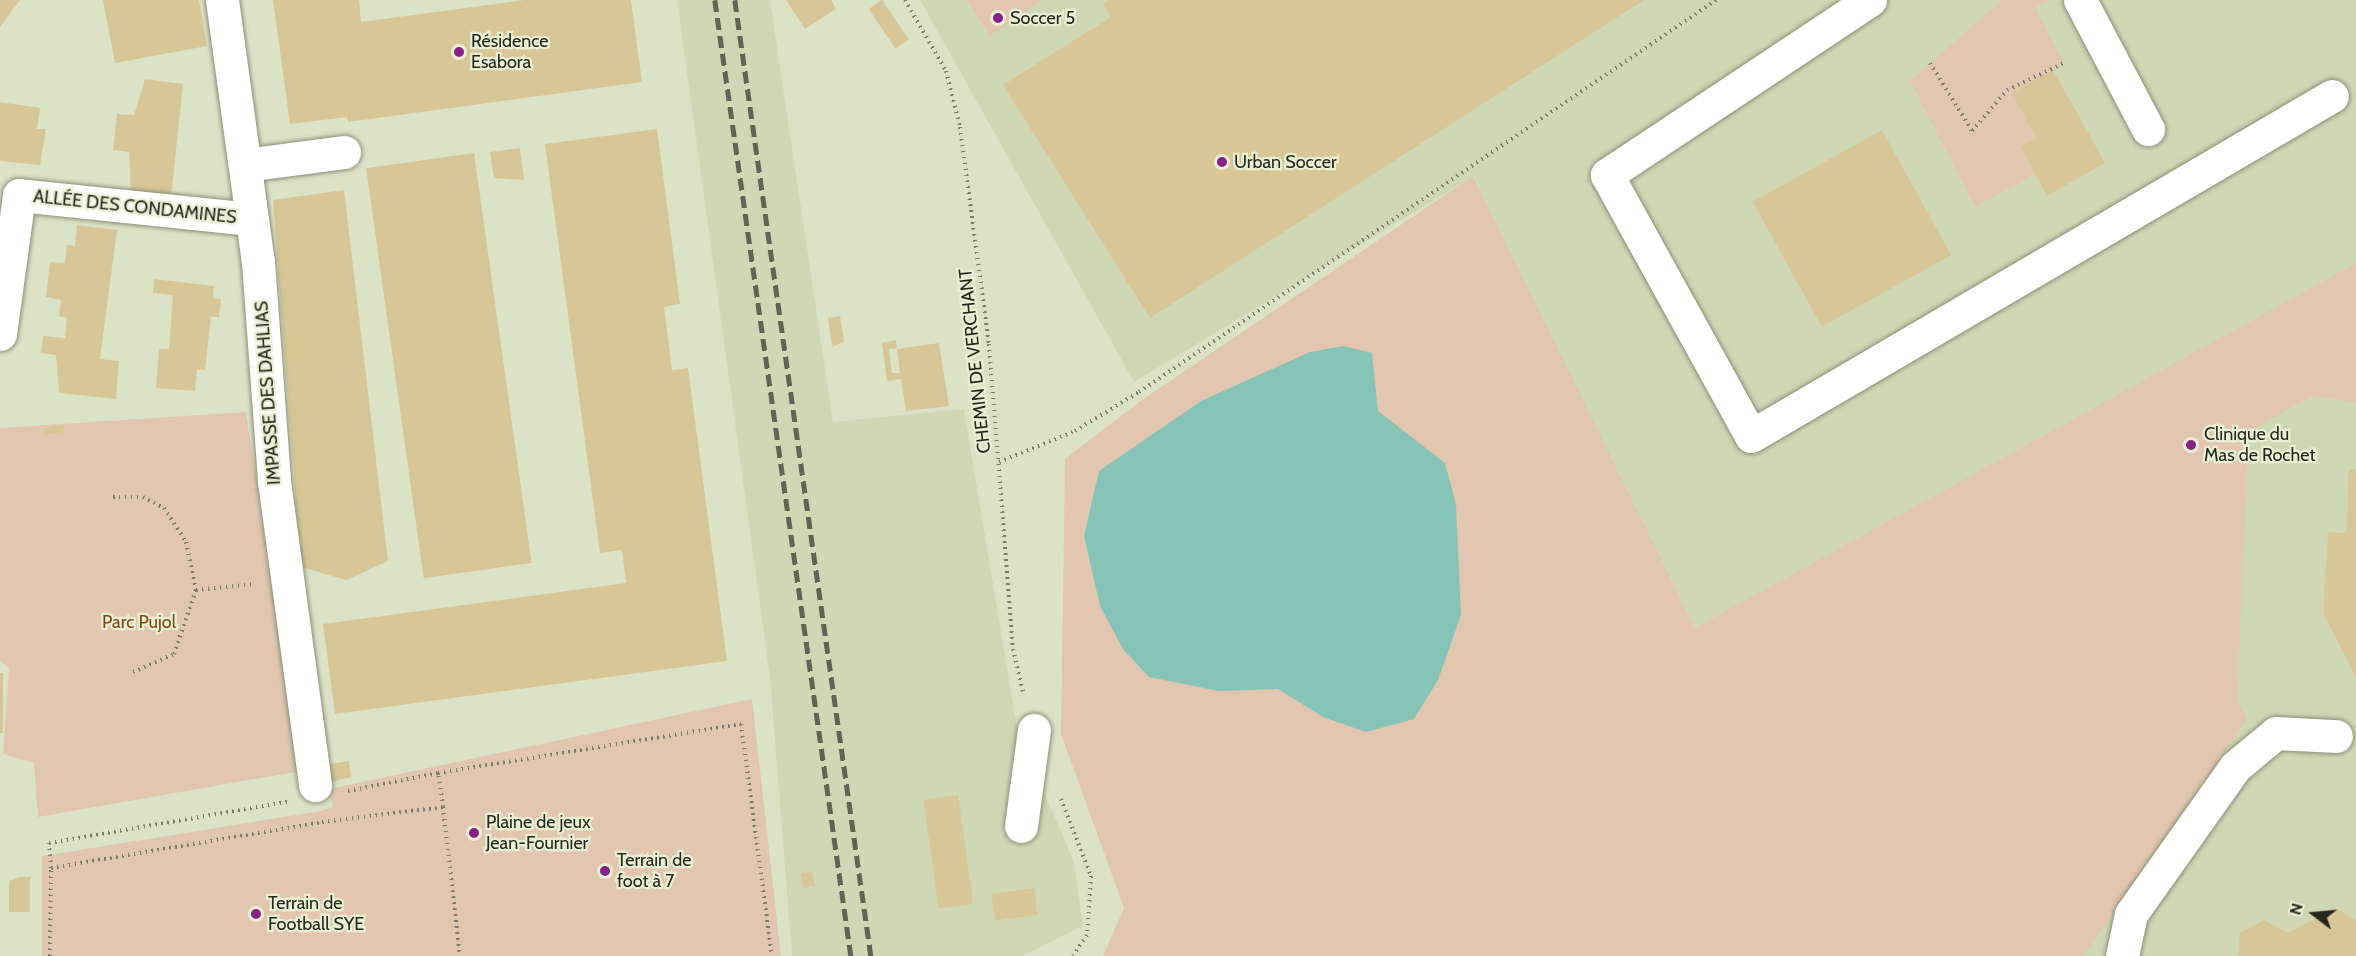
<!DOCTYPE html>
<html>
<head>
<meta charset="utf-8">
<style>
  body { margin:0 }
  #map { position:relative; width:2356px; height:956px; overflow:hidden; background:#dbe3c7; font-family:Cabin,sans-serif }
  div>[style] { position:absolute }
  .built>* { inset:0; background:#cfd8b5 }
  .green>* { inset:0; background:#e3c6b0 }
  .water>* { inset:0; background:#85c4b6 }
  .building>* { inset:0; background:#d9c696; transform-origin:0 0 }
  .path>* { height:4px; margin-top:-2px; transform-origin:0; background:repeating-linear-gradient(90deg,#797e6c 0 1.5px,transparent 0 6px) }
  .roads { filter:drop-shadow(0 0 2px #8a9177) drop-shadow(0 0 2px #8a9177) }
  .minor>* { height:33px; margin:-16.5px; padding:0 16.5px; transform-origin:16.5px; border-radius:16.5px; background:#fff }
  .rail>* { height:4.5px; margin-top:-2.25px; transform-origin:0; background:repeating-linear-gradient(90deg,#606454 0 12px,transparent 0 18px) }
  .dots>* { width:16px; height:16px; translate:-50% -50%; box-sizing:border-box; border:3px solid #e8f0d4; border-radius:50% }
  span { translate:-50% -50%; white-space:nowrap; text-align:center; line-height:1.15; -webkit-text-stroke:4.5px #e8f0d4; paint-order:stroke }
  .poi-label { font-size:18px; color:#26281e }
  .left { translate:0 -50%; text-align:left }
  .street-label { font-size:18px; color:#26281e }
  .park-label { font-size:18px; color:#7f4816 }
  .north { position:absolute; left:2284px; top:884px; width:60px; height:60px; -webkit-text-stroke:4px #e8f0d4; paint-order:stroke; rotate:286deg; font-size:16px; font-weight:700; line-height:24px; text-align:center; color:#26281e }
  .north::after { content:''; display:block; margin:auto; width:21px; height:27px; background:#26281e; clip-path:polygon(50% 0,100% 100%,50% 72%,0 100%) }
</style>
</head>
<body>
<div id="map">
  <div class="built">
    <div style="clip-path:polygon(677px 0,770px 0,833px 422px,964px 409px,1017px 728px,1074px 862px,1083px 926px,1022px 956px,792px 956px,770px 678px)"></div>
    <div style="clip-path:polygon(920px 0,2356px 0,2356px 956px,1811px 956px,1474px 176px,1134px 382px)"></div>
  </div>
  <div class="green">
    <div style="clip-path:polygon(967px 0,1043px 0,990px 36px)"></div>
    <div style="clip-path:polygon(2002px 0,2049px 0,2035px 8px,2064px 63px,2012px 93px,2036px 138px,2021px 148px,2035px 174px,1975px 207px,1910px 81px)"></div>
    <div style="clip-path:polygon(1473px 176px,1695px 628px,2356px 263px,2356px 402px,2311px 396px,2249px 432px,2237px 701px,2247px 719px,2083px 956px,1103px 956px,1124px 908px,1061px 734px,1065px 459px,1139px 402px)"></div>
    <div style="clip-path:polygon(246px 412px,301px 771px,38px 817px,34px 763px,3px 754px,9px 668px,0 660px,0 428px)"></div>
    <div style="clip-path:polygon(752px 699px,781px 956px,42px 956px,42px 856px,321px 811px,333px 807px,329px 789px)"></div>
  </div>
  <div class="water">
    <div style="clip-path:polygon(1343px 346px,1372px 353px,1378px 411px,1445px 463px,1456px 505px,1461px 615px,1438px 680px,1414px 719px,1366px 732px,1323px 717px,1278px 689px,1219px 691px,1149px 677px,1123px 649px,1100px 606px,1084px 536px,1099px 471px,1201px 401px,1310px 352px)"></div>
  </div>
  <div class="building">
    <div style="clip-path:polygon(0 0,20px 0,0 27px)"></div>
    <div style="clip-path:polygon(103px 0,199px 0,207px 46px,115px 63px)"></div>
    <div style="clip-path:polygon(273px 0,359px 0,361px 22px,524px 0,631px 0,642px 82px,348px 122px,347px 117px,290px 124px)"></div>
    <div style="clip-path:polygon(786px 0,831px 0,836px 9px,805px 29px)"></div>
    <div style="left:882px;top:0;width:48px;height:16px;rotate:56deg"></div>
    <div style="clip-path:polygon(1110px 0,1644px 0,1150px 318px,1003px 85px,1111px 17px,1103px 4px)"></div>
    <div style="clip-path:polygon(2053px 70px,2105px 163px,2047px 196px,2021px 147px,2036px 138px,2012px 93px)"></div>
    <div style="clip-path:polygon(145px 79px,183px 84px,171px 197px,131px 192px,129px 152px,113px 150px,117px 114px,134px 115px)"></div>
    <div style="clip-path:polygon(0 102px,40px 108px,37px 129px,46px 129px,40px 165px,0 161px)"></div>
    <div style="clip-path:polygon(657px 129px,680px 304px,664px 307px,672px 370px,688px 368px,727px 661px,335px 714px,323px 624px,626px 583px,622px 550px,600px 553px,545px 144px)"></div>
    <div style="left:1882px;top:130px;width:143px;height:148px;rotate:61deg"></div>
    <div style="clip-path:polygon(520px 148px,524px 180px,494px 178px,490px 152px)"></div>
    <div style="left:474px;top:153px;width:414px;height:109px;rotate:82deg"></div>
    <div style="clip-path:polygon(344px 190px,388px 561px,346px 580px,301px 567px,273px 200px)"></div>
    <div style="clip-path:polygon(77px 225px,117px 230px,100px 359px,119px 361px,116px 399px,59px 393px,56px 355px,41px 353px,43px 336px,65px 338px,67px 318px,59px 316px,61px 300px,46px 297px,48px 278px,50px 262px,65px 263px,67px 245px,75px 246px)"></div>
    <div style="clip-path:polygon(154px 279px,214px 286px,213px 298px,221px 299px,219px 317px,211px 317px,205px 370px,197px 370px,195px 391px,156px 388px,159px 349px,169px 349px,173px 295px,153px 293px)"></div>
    <div style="clip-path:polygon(840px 316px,844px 342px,832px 347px,828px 318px)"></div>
    <div style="clip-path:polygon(896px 340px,897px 348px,889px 349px,892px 373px,900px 373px,897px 349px,939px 343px,949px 406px,906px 411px,901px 379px,887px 381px,882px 343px)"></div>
    <div style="left:64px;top:425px;width:7px;height:21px;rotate:82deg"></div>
    <div style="clip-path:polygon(2349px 469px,2356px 469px,2356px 677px,2323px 613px,2328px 532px,2346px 533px)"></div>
    <div style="left:0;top:673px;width:3px;height:60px"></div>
    <div style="clip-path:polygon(349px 761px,351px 777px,327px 783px,324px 765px)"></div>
    <div style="left:958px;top:795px;width:110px;height:35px;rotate:82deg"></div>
    <div style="left:812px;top:871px;width:15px;height:12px;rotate:79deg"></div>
    <div style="clip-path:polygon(19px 877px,30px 877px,30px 912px,9px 912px,9px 881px)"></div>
    <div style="left:1034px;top:888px;width:27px;height:43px;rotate:82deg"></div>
    <div style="clip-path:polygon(2335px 908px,2356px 920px,2356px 956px,2238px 956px,2240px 933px,2264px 920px,2288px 933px)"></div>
  </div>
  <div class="path">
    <div style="left:905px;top:0;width:82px;rotate:60deg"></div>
    <div style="left:946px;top:71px;width:58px;rotate:76deg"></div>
    <div style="left:960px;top:127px;width:219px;rotate:82.4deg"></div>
    <div style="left:989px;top:344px;width:306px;rotate:85.5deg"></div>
    <div style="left:1013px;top:649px;width:48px;rotate:76.8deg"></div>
    <div style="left:1930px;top:63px;width:80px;rotate:58.3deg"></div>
    <div style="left:1972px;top:131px;width:54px;rotate:-49.5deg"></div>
    <div style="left:2007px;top:90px;width:63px;rotate:-25.3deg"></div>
    <div style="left:999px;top:462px;width:82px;rotate:-22.2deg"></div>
    <div style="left:1075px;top:431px;width:75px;rotate:-31.4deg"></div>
    <div style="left:1139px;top:392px;width:698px;rotate:-34.19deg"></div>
    <div style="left:113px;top:497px;width:30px"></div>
    <div style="left:143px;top:497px;width:24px;rotate:28deg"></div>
    <div style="left:164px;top:508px;width:40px;rotate:57.1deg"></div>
    <div style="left:186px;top:542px;width:49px;rotate:78.2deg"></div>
    <div style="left:133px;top:672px;width:45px;rotate:-23.7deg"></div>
    <div style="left:174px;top:654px;width:68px;rotate:-71deg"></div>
    <div style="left:196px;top:590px;width:58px;rotate:-5.9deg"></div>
    <div style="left:348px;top:791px;width:92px;rotate:-11.3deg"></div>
    <div style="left:1061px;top:799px;width:83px;rotate:68.7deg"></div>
    <div style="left:1091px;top:876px;width:59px;rotate:93.9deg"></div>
    <div style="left:1087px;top:935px;width:25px;rotate:124deg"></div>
    <div style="left:443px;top:807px;width:34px;rotate:-98deg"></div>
    <div style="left:438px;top:773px;width:307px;rotate:-9.2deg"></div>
    <div style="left:741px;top:724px;width:234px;rotate:82.4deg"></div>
    <div style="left:322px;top:822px;width:122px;rotate:-7.1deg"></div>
    <div style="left:443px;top:807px;width:150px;rotate:83.5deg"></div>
    <div style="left:51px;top:868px;width:25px;rotate:-95deg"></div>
    <div style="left:49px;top:843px;width:242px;rotate:-9.8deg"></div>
    <div style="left:50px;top:956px;width:88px;rotate:-89.3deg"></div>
    <div style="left:51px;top:868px;width:275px;rotate:-9.6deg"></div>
  </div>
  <div class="roads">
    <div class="minor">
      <div style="left:222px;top:0;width:264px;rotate:82.2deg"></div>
      <div style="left:258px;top:262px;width:220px;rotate:85.8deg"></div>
      <div style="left:274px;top:481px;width:307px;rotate:82.3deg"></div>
      <div style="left:1870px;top:0;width:316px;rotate:146.4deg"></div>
      <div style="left:1607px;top:175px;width:298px;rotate:61.1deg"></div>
      <div style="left:1751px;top:436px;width:673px;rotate:-30.34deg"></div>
      <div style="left:2080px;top:0;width:146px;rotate:62.2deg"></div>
      <div style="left:245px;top:165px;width:100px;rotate:-7.5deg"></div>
      <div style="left:0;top:334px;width:140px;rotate:-82.2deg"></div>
      <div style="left:19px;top:195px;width:234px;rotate:5.9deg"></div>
      <div style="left:1021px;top:826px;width:97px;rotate:-82.3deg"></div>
      <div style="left:2122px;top:956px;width:43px;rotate:-77.9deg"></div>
      <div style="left:2131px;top:914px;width:180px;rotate:-54.7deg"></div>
      <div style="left:2235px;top:767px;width:53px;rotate:-39.7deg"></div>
      <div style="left:2276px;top:733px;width:60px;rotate:2.9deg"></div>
    </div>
  </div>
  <div class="rail">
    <div style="left:715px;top:0;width:966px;rotate:81.9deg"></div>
    <div style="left:735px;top:0;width:966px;rotate:81.9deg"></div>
  </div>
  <div class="dots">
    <div style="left:998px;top:18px;background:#872189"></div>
    <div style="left:459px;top:52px;background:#872189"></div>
    <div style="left:1222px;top:162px;background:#872189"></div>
    <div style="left:2191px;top:445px;background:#872189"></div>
    <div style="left:474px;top:833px;background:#872189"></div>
    <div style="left:605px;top:871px;background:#872189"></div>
    <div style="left:256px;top:914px;background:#872189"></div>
  </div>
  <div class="poi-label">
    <span class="left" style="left:1010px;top:18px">Soccer 5</span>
    <span class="left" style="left:471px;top:52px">Résidence<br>Esabora</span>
    <span class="left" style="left:1234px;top:162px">Urban Soccer</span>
    <span class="left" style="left:2204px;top:445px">Clinique du<br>Mas de Rochet</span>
    <span class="left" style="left:486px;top:833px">Plaine de jeux<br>Jean-Fournier</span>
    <span class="left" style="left:617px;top:871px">Terrain de<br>foot à 7</span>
    <span class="left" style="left:268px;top:914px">Terrain de<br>Football SYE</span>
  </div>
  <div class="street-label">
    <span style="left:135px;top:207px;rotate:6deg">ALLÉE DES CONDAMINES</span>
    <span style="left:975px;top:361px;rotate:-96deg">CHEMIN DE VERCHANT</span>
    <span style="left:268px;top:393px;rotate:-94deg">IMPASSE DES DAHLIAS</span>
  </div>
  <div class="park-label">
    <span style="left:139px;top:622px">Parc Pujol</span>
  </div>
  <div class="north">N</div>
</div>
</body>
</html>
